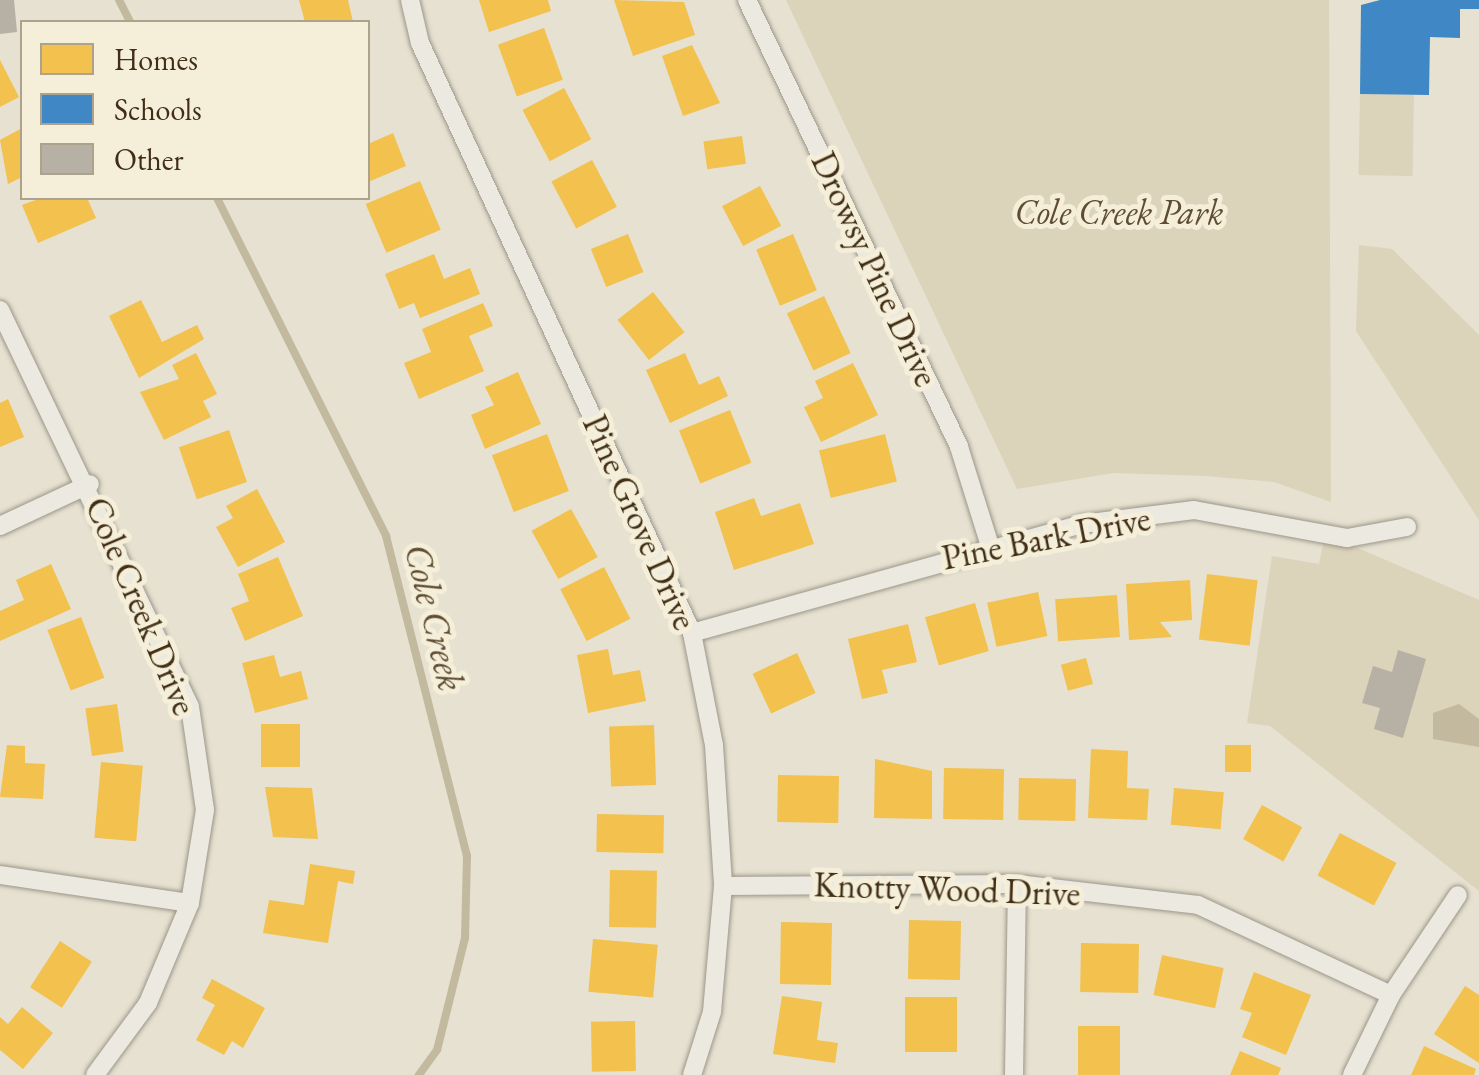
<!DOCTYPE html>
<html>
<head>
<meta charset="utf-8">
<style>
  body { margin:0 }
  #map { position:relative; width:1479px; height:1075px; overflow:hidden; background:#e6e1d0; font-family:"EB Garamond",serif }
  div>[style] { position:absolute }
  .green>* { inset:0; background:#dbd3ba; transform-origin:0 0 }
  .water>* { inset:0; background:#c3b99f }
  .homes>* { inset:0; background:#f2c14e; transform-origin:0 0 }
  .schools>* { inset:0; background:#3f88c5 }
  .stream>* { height:8px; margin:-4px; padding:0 4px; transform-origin:4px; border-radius:4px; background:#c3b99f }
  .building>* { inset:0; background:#b6b1a4 }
  .roads { filter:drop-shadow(0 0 2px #9c968a) drop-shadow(0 0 2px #9c968a) }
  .street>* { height:18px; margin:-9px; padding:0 9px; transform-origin:9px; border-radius:9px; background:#ebe9e0 }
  span { translate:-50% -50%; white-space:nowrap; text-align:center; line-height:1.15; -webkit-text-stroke:10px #f5efda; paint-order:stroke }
  .park-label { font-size:35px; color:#5e4d33; font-style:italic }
  .street-label { font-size:35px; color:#412e16 }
  .water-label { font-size:38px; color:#5e4c33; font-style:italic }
  .legend { position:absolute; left:20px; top:20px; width:350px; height:180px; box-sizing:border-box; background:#f5efda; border:2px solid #ada28c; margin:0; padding:12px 18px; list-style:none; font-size:30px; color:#412e16 }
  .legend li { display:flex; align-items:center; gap:20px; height:50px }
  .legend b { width:50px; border:2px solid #ada28c }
</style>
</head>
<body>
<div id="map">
  <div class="green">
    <div style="clip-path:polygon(786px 0,1329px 0,1331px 502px,1274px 482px,1206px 476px,1113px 473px,1017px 489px)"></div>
    <div style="left:1360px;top:94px;width:54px;height:81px;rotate:1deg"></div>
    <div style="clip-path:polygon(1359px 245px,1392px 249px,1479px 335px,1479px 520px,1356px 331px)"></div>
    <div style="clip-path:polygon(1325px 534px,1479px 600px,1479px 891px,1270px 726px,1247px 723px,1272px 556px,1319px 564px)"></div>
  </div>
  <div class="water">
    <div style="clip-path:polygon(1459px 704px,1479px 719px,1479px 747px,1433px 739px,1433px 713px)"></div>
  </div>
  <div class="homes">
    <div style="clip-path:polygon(299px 0,348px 0,353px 22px,305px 22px)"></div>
    <div style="clip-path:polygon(479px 0,548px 0,551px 11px,489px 32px)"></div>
    <div style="clip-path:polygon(614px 0,684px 2px,695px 35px,633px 56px)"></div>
    <div style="left:544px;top:28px;width:55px;height:49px;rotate:70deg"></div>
    <div style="clip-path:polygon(692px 45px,720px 103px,683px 116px,662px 56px)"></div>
    <div style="clip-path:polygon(0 60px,19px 97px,0 107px)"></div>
    <div style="left:564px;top:88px;width:58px;height:47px;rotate:62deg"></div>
    <div style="clip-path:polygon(22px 128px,22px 177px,8px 184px,0 140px)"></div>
    <div style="clip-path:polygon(393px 133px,406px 166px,368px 182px,368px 144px)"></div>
    <div style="left:742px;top:136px;width:28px;height:39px;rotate:82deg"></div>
    <div style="left:592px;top:160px;width:53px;height:46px;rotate:62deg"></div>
    <div style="left:420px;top:181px;width:53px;height:59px;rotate:67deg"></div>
    <div style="left:760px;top:186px;width:45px;height:43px;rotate:62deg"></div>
    <div style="clip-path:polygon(41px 198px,87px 198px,96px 218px,38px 243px,22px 205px)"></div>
    <div style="left:628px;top:234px;width:41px;height:40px;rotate:68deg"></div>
    <div style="left:793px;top:234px;width:61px;height:40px;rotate:67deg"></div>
    <div style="clip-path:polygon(434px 254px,444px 279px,470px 268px,480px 294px,420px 318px,414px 303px,399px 309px,385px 274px)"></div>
    <div style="left:653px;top:292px;width:51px;height:45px;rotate:52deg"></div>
    <div style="left:824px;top:296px;width:63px;height:41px;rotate:65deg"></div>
    <div style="clip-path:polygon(141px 300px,162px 342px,197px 325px,204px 339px,139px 378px,109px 316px)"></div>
    <div style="clip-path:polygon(483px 303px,493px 326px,469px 336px,484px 371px,419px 399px,404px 363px,431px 352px,422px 329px)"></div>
    <div style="clip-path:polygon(196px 353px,217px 394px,203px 401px,211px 417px,164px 440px,140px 392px,179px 379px,172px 365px)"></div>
    <div style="clip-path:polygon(685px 353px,699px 385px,719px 376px,728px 396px,670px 423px,646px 370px)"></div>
    <div style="clip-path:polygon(853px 363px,878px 415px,821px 442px,804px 407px,823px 398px,815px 381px)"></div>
    <div style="clip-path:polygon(518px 372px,541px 424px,485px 449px,471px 415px,494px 405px,485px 387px)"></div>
    <div style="clip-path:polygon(8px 399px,24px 437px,0 447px,0 403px)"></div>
    <div style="left:730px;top:410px;width:57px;height:55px;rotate:68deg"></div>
    <div style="left:229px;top:430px;width:55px;height:53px;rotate:71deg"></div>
    <div style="left:547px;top:434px;width:61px;height:59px;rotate:69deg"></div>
    <div style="left:885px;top:434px;width:49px;height:68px;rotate:76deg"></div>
    <div style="clip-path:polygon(257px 489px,285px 542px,238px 567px,216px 527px,233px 518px,226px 506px)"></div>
    <div style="clip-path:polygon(754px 498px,761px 516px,800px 503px,814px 544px,734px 570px,715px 512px)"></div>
    <div style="left:571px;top:509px;width:55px;height:45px;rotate:61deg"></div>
    <div style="clip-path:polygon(278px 557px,303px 616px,245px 641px,231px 608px,249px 601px,238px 574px)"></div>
    <div style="clip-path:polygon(51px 564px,71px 609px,0 641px,0 611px,24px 600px,16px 580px)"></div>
    <div style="left:604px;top:567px;width:58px;height:49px;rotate:63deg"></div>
    <div style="left:1207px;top:574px;width:51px;height:66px;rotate:7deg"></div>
    <div style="clip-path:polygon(1190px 580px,1192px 620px,1160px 622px,1172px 637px,1129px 640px,1126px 584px)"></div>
    <div style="left:1038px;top:592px;width:45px;height:52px;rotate:78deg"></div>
    <div style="left:1117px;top:595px;width:42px;height:62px;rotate:86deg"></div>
    <div style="left:975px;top:603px;width:50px;height:52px;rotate:74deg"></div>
    <div style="left:81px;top:617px;width:65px;height:36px;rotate:69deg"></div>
    <div style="clip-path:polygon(908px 624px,917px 662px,882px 670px,888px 693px,862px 699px,848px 639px)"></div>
    <div style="clip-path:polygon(608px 649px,613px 675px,640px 670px,646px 701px,588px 713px,577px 655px)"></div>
    <div style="left:797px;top:653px;width:44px;height:49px;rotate:65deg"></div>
    <div style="clip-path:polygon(274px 655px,280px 677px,301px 671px,308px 699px,255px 713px,242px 663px)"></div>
    <div style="left:1086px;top:658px;width:27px;height:26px;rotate:75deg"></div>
    <div style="left:117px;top:704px;width:48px;height:32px;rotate:82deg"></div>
    <div style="left:261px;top:724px;width:39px;height:43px"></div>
    <div style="left:654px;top:725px;width:60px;height:45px;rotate:88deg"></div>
    <div style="clip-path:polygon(7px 745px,25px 746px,25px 763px,45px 764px,43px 799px,0 797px)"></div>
    <div style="left:1225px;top:745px;width:26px;height:27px"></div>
    <div style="clip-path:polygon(1091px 749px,1128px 751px,1127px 788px,1149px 789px,1147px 820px,1088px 818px)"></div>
    <div style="clip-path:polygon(875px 759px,932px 771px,932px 819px,874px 818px)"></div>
    <div style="left:101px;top:762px;width:42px;height:76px;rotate:5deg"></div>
    <div style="left:944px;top:768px;width:60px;height:51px;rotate:1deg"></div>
    <div style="left:778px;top:775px;width:61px;height:47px;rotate:1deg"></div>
    <div style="left:1019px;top:778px;width:57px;height:42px;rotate:1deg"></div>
    <div style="clip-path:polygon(265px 787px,312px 788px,318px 839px,273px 837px)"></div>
    <div style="left:1174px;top:788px;width:50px;height:37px;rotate:5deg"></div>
    <div style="left:1262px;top:805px;width:46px;height:39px;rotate:29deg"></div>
    <div style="left:597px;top:814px;width:67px;height:38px;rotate:1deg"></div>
    <div style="left:1340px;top:833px;width:64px;height:48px;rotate:28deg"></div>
    <div style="clip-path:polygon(310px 864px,355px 871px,353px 884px,338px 881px,328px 943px,263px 933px,269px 900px,304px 905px)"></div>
    <div style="left:610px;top:870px;width:47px;height:57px;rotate:1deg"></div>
    <div style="left:909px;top:920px;width:52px;height:59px;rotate:1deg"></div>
    <div style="left:781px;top:922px;width:51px;height:62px;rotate:1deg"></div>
    <div style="left:593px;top:939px;width:65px;height:53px;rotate:5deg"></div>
    <div style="left:60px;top:941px;width:38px;height:55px;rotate:33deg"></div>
    <div style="left:1081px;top:943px;width:58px;height:49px;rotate:1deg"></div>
    <div style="left:1162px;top:955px;width:63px;height:41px;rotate:12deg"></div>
    <div style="clip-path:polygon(1254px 972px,1311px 995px,1286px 1055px,1242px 1037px,1252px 1013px,1240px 1009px)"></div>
    <div style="clip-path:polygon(212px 979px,265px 1008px,243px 1048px,232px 1041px,224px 1055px,196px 1040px,215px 1005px,202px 998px)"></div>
    <div style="clip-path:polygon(1465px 986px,1479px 995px,1479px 1063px,1434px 1034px)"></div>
    <div style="clip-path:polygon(782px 996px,822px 1002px,817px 1040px,838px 1043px,835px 1063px,773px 1054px)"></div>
    <div style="left:905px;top:997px;width:52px;height:55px"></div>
    <div style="clip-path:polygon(22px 1007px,53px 1033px,23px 1069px,0 1050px,0 1017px,8px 1024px)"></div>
    <div style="left:635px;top:1021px;width:50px;height:44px;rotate:89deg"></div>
    <div style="left:1078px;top:1026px;width:42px;height:49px"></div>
    <div style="clip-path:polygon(1424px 1046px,1476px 1069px,1474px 1075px,1411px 1075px)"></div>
    <div style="clip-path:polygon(1240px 1051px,1281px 1068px,1278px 1075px,1230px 1075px)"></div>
  </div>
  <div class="schools">
    <div style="clip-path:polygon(1380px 0,1479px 0,1479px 9px,1460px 9px,1460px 38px,1430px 37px,1429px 95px,1360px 94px,1361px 5px)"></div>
  </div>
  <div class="stream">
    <div style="left:119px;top:0;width:25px;rotate:63deg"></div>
    <div style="left:217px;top:198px;width:378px;rotate:63.4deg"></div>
    <div style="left:386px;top:536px;width:330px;rotate:75.8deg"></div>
    <div style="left:467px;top:856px;width:82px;rotate:91.4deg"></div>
    <div style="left:465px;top:938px;width:115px;rotate:104deg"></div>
    <div style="left:437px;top:1050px;width:31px;rotate:126deg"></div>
  </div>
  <div class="building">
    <div style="clip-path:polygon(0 0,14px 0,17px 32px,0 34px)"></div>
    <div style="clip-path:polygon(1398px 650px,1426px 659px,1403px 738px,1374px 729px,1380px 708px,1362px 703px,1373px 666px,1392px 672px)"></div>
  </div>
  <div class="roads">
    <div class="street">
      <div style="left:410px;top:0;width:44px;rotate:76.9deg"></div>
      <div style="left:420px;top:43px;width:650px;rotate:65.25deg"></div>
      <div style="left:692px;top:633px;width:114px;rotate:78.9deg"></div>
      <div style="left:714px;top:745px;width:141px;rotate:86.3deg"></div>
      <div style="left:723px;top:886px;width:126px;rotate:95deg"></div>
      <div style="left:712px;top:1012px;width:66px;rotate:107.6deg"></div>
      <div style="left:747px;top:0;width:495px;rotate:64.6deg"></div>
      <div style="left:959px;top:447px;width:101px;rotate:72.6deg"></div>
      <div style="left:0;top:310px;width:440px;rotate:64.4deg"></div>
      <div style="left:190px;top:707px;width:104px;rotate:81.7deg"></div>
      <div style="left:205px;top:810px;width:94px;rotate:99.2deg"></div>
      <div style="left:190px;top:903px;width:108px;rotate:112.8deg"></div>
      <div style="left:148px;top:1003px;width:89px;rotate:126.4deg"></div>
      <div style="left:0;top:526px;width:99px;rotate:-25deg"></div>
      <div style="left:692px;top:633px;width:405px;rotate:-15.6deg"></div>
      <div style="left:1082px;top:524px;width:113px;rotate:-7.1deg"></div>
      <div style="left:1194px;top:510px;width:156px;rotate:10.4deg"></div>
      <div style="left:1347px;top:538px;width:61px;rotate:-10.4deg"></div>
      <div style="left:0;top:875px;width:192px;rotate:8.4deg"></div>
      <div style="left:723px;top:886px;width:294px;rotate:-0.4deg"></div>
      <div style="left:1017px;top:884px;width:182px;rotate:6.6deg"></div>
      <div style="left:1198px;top:905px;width:213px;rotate:25deg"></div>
      <div style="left:1014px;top:1075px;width:191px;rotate:-89.1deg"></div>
      <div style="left:1352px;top:1075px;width:89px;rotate:-64deg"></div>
      <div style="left:1391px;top:995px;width:120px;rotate:-56.2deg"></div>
    </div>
  </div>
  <div class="park-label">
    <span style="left:1119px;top:212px">Cole Creek Park</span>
  </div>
  <div class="street-label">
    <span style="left:875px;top:269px;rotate:65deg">Drowsy Pine Drive</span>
    <span style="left:640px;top:522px;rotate:66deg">Pine Grove Drive</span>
    <span style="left:1046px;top:538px;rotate:-11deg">Pine Bark Drive</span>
    <span style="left:141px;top:606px;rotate:67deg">Cole Creek Drive</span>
    <span style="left:947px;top:889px;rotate:2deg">Knotty Wood Drive</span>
  </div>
  <div class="water-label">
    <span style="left:435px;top:617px;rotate:76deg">Cole Creek</span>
  </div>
  <ul class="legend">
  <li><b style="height:28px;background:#f2c14e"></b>Homes</li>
  <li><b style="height:28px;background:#3f88c5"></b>Schools</li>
  <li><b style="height:28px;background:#b6b1a4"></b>Other</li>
  </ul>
</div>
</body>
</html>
